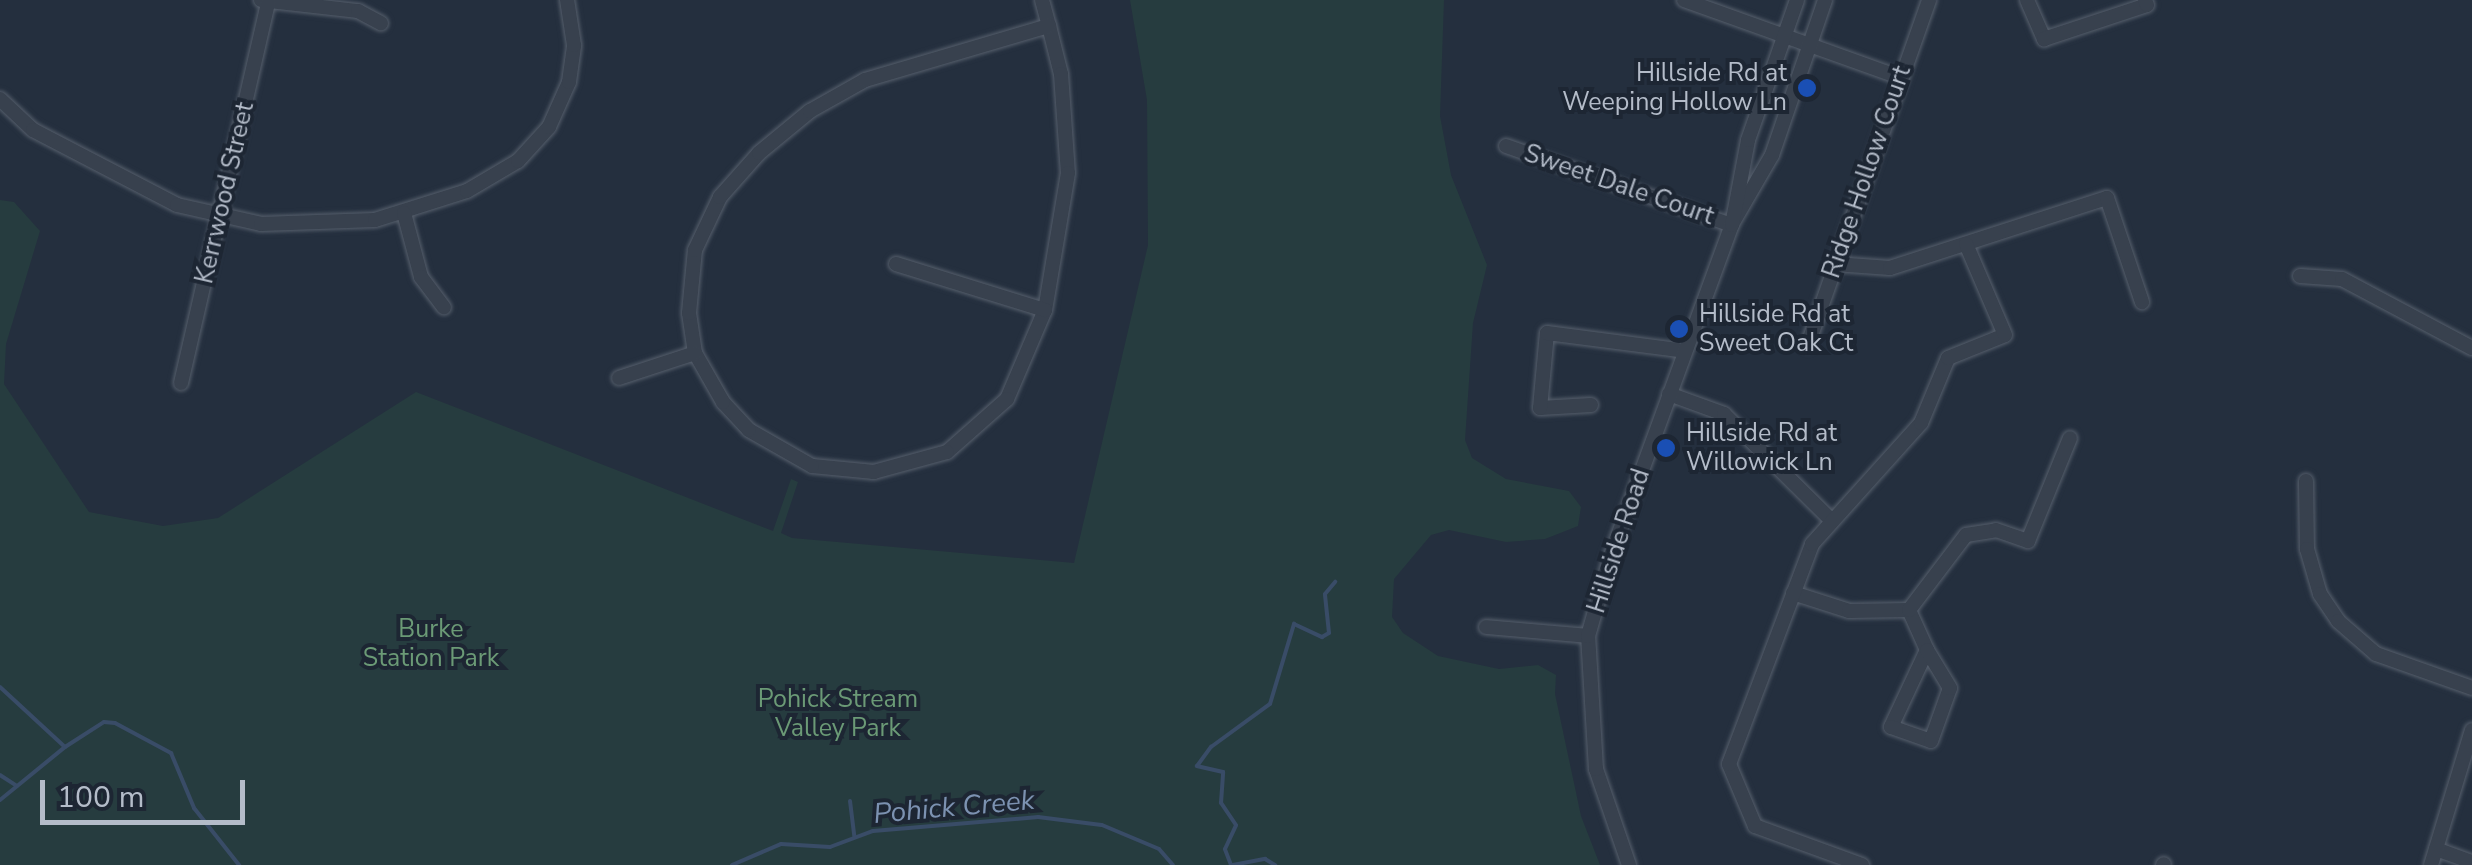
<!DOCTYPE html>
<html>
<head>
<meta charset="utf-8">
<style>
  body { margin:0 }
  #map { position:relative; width:2472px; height:865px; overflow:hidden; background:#242f3e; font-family:"Nunito Sans",sans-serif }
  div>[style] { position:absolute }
  .green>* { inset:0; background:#263c3f }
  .stream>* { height:4px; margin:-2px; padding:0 2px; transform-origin:2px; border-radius:2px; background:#394c67 }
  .roads { filter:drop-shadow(0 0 2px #565f6c) drop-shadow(0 0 2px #565f6c) }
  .minor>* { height:14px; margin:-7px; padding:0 7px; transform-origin:7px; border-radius:7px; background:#38414e }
  .dots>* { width:28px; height:28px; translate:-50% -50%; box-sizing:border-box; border:5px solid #1d2633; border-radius:50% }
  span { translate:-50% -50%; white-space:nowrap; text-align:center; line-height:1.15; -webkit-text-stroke:8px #1d2633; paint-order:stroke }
  .poi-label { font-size:25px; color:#b4bcc9 }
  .right { translate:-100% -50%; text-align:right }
  .left { translate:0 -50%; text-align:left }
  .street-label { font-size:25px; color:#b4bcc9 }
  .park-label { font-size:25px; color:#6b9a76 }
  .water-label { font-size:28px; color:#7c92b1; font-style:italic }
  .scale { position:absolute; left:40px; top:780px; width:205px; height:45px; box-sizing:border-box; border:5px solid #b4bcc9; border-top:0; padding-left:12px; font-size:30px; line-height:35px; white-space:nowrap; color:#b4bcc9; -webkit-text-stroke:8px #1d2633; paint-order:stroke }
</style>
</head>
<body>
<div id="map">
  <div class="green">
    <div style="clip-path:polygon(1130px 0,1444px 0,1440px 116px,1451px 175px,1487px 265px,1473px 323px,1465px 440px,1472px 458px,1506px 479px,1569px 491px,1581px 507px,1578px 526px,1545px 539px,1506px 542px,1449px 530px,1431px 535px,1394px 579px,1392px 617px,1403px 633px,1438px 656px,1499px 669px,1538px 665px,1556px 675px,1555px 694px,1581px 816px,1600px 865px,0 865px,0 200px,14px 202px,40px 231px,6px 344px,4px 384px,89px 512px,163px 526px,218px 518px,416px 392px,773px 531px,791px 479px,798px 482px,781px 533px,792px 538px,1074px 563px,1148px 245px,1147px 100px)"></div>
  </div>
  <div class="stream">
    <div style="left:0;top:687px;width:88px;rotate:42.7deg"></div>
    <div style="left:0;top:775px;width:20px;rotate:33deg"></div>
    <div style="left:0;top:800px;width:84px;rotate:-39.2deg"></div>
    <div style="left:65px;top:747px;width:46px;rotate:-32.7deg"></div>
    <div style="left:104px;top:722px;width:11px;rotate:5deg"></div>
    <div style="left:115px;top:723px;width:64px;rotate:28.2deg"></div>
    <div style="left:171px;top:753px;width:60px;rotate:67.3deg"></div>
    <div style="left:194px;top:808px;width:73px;rotate:51.7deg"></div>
    <div style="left:850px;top:801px;width:35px;rotate:83deg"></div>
    <div style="left:732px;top:865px;width:53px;rotate:-23.2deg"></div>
    <div style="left:781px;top:844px;width:49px;rotate:3.5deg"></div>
    <div style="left:830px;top:847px;width:46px;rotate:-20.4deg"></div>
    <div style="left:873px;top:831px;width:166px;rotate:-4.8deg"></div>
    <div style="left:1038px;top:817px;width:64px;rotate:7.1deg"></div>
    <div style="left:1102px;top:825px;width:62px;rotate:22.8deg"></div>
    <div style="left:1159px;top:849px;width:21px;rotate:49deg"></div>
    <div style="left:1231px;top:865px;width:17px;rotate:-111deg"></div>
    <div style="left:1225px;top:849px;width:26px;rotate:-65deg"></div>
    <div style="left:1236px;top:825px;width:27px;rotate:-124deg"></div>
    <div style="left:1221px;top:803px;width:31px;rotate:-86deg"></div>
    <div style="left:1223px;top:772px;width:27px;rotate:-167deg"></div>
    <div style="left:1197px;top:766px;width:24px;rotate:-54deg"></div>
    <div style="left:1211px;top:747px;width:73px;rotate:-36.1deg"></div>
    <div style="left:1270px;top:704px;width:84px;rotate:-73.3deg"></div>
    <div style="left:1294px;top:624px;width:31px;rotate:25deg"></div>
    <div style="left:1322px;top:637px;width:8px;rotate:-30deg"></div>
    <div style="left:1329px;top:633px;width:39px;rotate:-96deg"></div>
    <div style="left:1325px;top:594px;width:16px;rotate:-50deg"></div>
    <div style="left:1233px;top:865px;width:33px;rotate:-11deg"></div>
    <div style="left:1265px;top:859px;width:12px;rotate:31deg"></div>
  </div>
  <div class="roads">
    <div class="minor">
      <div style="left:261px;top:0;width:98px;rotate:6.5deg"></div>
      <div style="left:358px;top:11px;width:26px;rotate:28deg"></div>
      <div style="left:1042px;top:0;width:27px;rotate:75deg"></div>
      <div style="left:1049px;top:26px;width:49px;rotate:76deg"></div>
      <div style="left:1061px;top:74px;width:99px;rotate:86deg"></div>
      <div style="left:1068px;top:173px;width:139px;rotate:99.5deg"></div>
      <div style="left:1045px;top:310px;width:97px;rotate:113.1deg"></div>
      <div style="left:1007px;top:399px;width:80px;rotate:138.5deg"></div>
      <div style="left:947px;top:452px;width:76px;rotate:164.7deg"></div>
      <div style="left:874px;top:472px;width:62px;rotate:-174.5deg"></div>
      <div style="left:812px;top:466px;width:73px;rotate:-150.3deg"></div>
      <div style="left:749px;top:430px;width:38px;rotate:-133deg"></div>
      <div style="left:723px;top:402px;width:56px;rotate:-119.7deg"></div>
      <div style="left:695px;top:353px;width:40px;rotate:-98.5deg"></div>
      <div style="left:689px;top:313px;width:63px;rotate:-84.6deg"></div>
      <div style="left:695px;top:250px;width:59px;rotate:-64.7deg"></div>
      <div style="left:720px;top:197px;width:59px;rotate:-48.4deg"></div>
      <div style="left:759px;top:153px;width:66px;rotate:-39.5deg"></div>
      <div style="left:810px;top:111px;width:63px;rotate:-29.4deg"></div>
      <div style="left:865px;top:80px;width:192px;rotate:-16.4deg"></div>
      <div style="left:1684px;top:0;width:228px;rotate:19.7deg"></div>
      <div style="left:2027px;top:0;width:43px;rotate:66.4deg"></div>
      <div style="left:2044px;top:39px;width:108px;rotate:-18.3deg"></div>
      <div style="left:2147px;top:5px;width:5px;rotate:-112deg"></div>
      <div style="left:0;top:99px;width:45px;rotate:43.2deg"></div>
      <div style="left:33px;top:130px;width:162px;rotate:27.5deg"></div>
      <div style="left:177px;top:205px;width:86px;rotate:12.7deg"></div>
      <div style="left:261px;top:224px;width:114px;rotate:-2deg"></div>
      <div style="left:375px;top:220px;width:96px;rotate:-17.5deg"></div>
      <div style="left:467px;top:191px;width:59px;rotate:-30.5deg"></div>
      <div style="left:518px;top:161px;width:46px;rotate:-47.6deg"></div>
      <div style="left:549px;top:127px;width:49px;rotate:-66deg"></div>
      <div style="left:569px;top:82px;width:37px;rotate:-82deg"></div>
      <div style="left:574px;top:45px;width:46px;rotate:-98.8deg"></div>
      <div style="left:1506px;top:146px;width:239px;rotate:19.3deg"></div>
      <div style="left:404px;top:213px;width:66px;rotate:75.1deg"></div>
      <div style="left:421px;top:277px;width:38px;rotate:53deg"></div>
      <div style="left:1732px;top:224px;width:80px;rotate:-59.9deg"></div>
      <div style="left:1772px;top:155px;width:164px;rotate:-71.1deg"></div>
      <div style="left:896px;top:264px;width:156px;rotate:17.2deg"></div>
      <div style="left:1835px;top:264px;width:55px;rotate:4.2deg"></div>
      <div style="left:1890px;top:268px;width:228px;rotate:-17.9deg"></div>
      <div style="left:2107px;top:198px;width:110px;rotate:71.4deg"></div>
      <div style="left:2300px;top:276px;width:42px;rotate:4.1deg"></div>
      <div style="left:2342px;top:279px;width:147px;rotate:28deg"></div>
      <div style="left:1808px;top:344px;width:365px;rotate:-70.6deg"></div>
      <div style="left:619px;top:378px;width:80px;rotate:-18.2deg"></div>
      <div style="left:181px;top:383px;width:391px;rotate:-77.1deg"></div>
      <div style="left:1669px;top:394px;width:59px;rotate:20deg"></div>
      <div style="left:1724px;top:414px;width:151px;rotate:44.7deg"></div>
      <div style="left:1591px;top:405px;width:51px;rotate:176.6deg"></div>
      <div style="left:1540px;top:408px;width:75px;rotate:-84.7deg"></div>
      <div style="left:1547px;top:333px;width:139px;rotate:7.4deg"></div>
      <div style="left:2306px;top:481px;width:68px;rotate:89.2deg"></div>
      <div style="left:2307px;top:549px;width:47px;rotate:73.9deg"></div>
      <div style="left:2320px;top:594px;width:32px;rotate:56deg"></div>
      <div style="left:2338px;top:621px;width:50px;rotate:41deg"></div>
      <div style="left:2376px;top:654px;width:102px;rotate:19.5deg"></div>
      <div style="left:1793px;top:593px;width:59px;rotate:17.8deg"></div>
      <div style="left:1849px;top:611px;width:60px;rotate:-1deg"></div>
      <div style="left:1909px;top:610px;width:44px;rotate:65.8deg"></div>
      <div style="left:1927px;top:650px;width:85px;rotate:115.1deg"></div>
      <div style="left:1891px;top:727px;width:42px;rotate:19.3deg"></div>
      <div style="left:1931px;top:741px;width:56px;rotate:-70.3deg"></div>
      <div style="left:1950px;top:688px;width:44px;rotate:-121.2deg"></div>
      <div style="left:1909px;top:610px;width:94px;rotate:-52.8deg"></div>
      <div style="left:1966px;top:535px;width:30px;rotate:-9deg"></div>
      <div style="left:1996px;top:530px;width:34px;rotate:19deg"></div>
      <div style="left:2028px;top:541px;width:111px;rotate:-67.8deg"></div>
      <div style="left:1486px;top:627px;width:102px;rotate:5deg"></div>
      <div style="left:2436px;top:849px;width:38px;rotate:20deg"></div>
      <div style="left:1629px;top:865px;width:102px;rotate:-109deg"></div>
      <div style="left:1596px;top:769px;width:133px;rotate:-93.4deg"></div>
      <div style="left:1588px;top:636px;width:84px;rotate:-74.1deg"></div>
      <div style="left:1611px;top:555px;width:351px;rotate:-69.9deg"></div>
      <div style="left:1732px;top:225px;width:86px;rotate:-79.3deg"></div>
      <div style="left:1748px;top:140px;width:148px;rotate:-70.7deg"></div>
      <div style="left:1862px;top:865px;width:114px;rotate:-160deg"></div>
      <div style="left:1755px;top:826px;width:67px;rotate:-112.8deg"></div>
      <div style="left:1729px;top:764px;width:235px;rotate:-69.3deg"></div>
      <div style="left:1812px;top:544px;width:163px;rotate:-48deg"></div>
      <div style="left:1921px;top:423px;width:70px;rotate:-67.4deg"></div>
      <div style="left:1948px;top:358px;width:61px;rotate:-22deg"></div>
      <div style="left:2005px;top:335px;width:99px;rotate:-113.2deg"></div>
      <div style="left:2163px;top:865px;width:1px;rotate:-45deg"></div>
      <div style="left:2431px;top:865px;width:141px;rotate:-73.1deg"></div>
    </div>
  </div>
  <div class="dots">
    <div style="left:1807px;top:88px;background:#1a4fb4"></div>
    <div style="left:1679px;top:329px;background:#1a4fb4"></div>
    <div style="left:1666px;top:448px;background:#1a4fb4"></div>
  </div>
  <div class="poi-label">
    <span class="right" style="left:1787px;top:88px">Hillside Rd at<br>Weeping Hollow Ln</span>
    <span class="left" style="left:1699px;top:329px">Hillside Rd at<br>Sweet Oak Ct</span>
    <span class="left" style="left:1686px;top:448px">Hillside Rd at<br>Willowick Ln</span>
  </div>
  <div class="street-label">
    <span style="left:1867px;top:172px;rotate:-71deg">Ridge Hollow Court</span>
    <span style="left:1619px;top:185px;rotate:19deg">Sweet Dale Court</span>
    <span style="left:225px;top:193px;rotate:-77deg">Kerrwood Street</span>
    <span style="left:1619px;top:541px;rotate:-72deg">Hillside Road</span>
  </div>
  <div class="park-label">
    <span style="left:431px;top:644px">Burke<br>Station Park</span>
    <span style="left:838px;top:714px">Pohick Stream<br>Valley Park</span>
  </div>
  <div class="water-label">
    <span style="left:954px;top:807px;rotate:-5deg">Pohick Creek</span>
  </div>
  <div class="scale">100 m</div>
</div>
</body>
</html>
